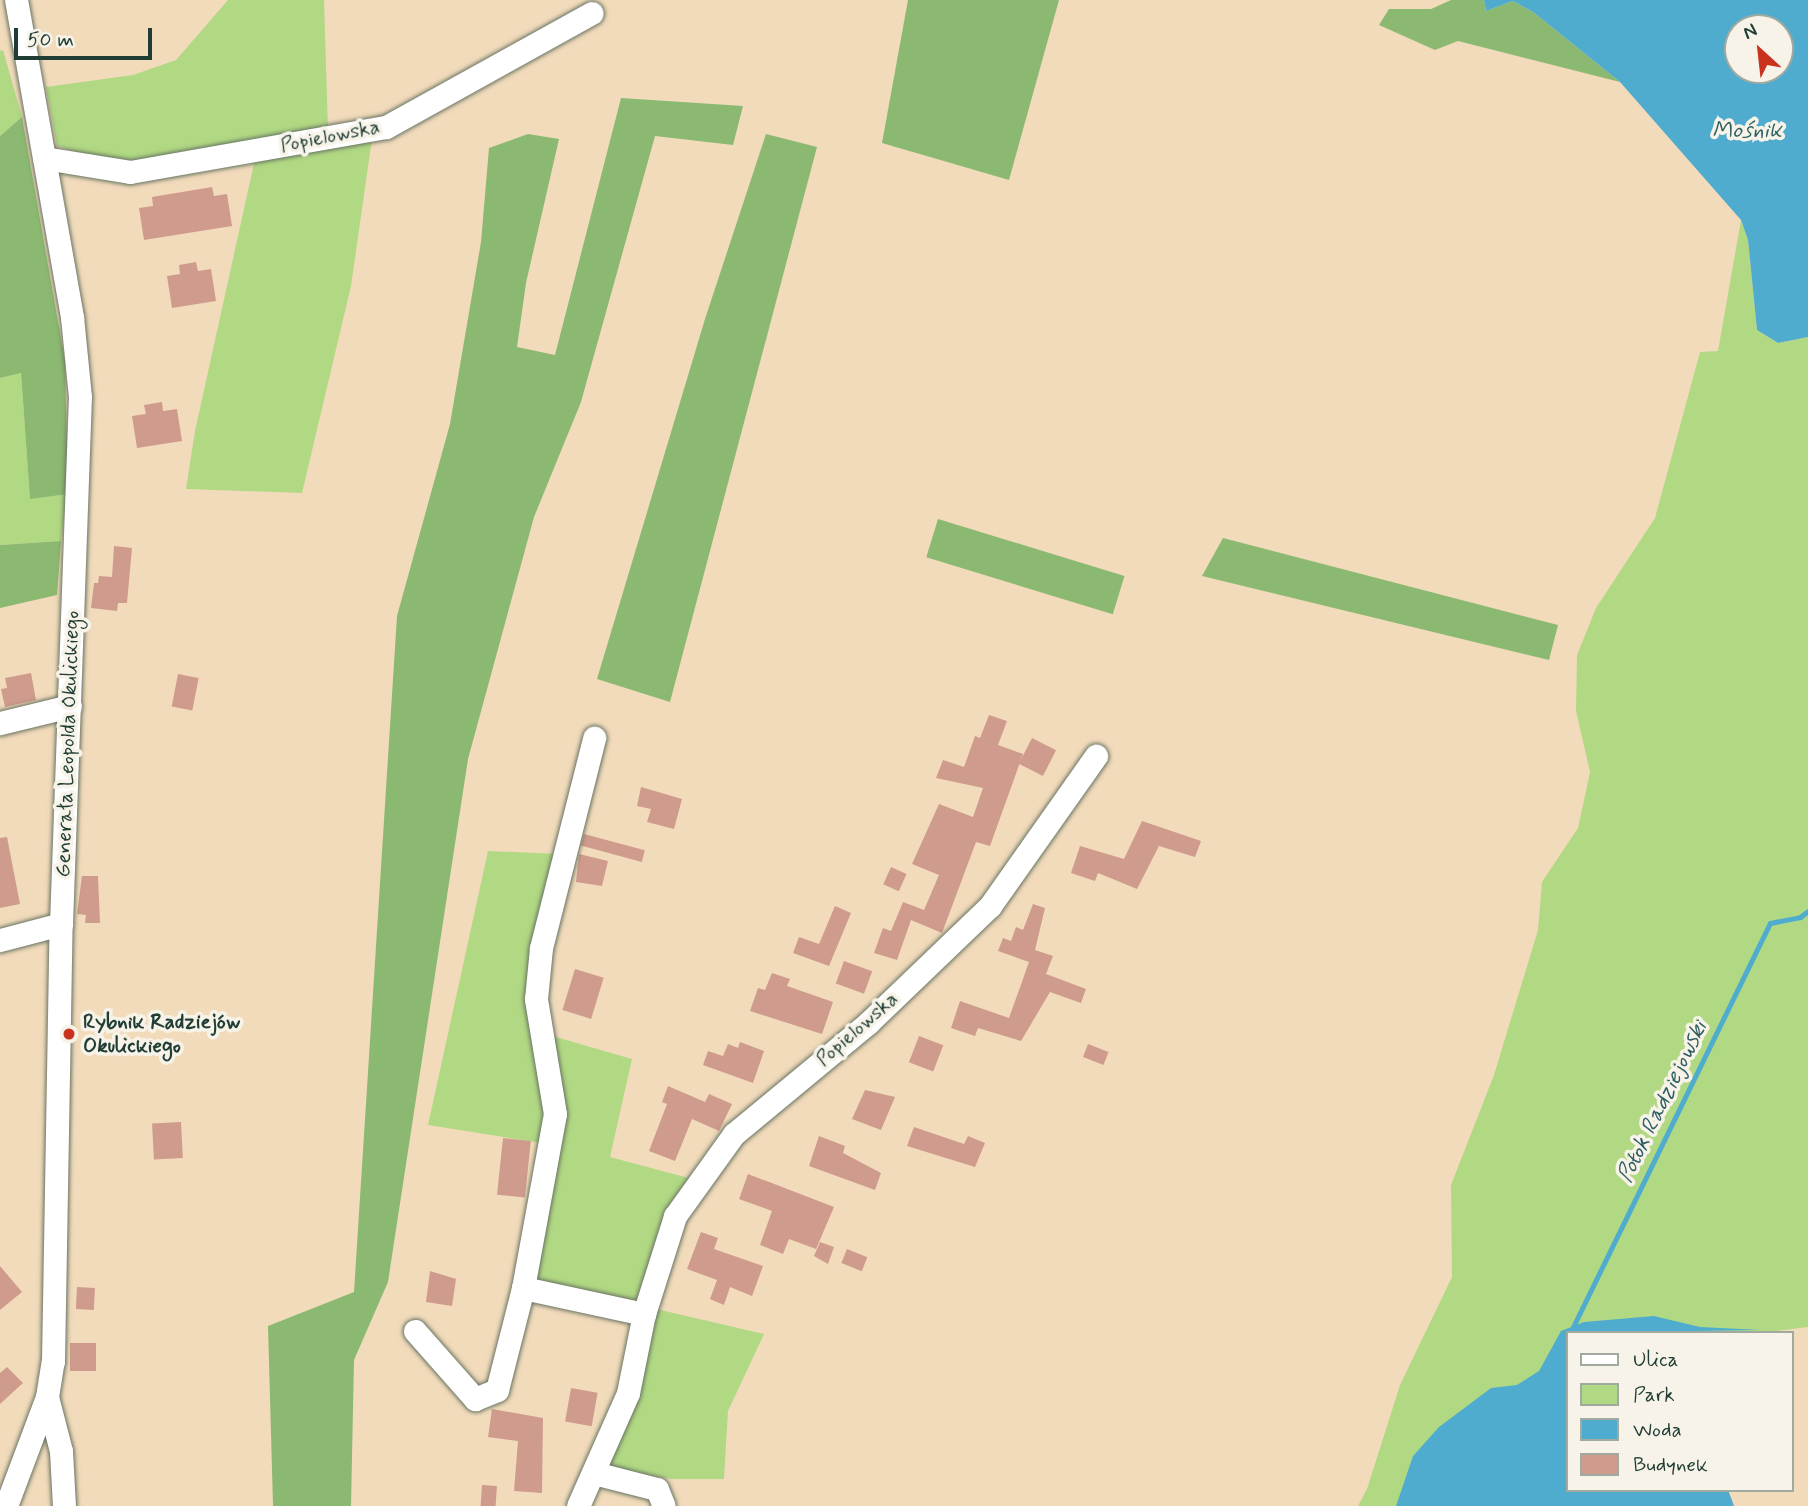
<!DOCTYPE html>
<html>
<head>
<meta charset="utf-8">
<style>
  body { margin:0 }
  #map { position:relative; width:1808px; height:1506px; overflow:hidden; background:#f2dbbb; font-family:Mynerve,sans-serif }
  div>[style] { position:absolute }
  .green>* { inset:0; background:#b1d983 }
  .forest>* { inset:0; background:#8cb971; transform-origin:0 0 }
  .water>* { inset:0; background:#50acce }
  .stream>* { height:5px; margin:-2.5px; padding:0 2.5px; transform-origin:2.5px; border-radius:2.5px; background:#50acce }
  .building>* { inset:0; background:#cf9b8c; transform-origin:0 0 }
  .roads { filter:drop-shadow(0 0 2px #697463) drop-shadow(0 0 2px #697463) }
  .minor>* { height:23px; margin:-11.5px; padding:0 11.5px; transform-origin:11.5px; border-radius:11.5px; background:#fff }
  .dots>* { width:19px; height:19px; translate:-50% -50%; box-sizing:border-box; border:4px solid #f7f3e8; border-radius:50% }
  span { translate:-50% -50%; white-space:nowrap; text-align:center; line-height:1.15; -webkit-text-stroke:7px #f7f3e8; paint-order:stroke }
  .street-label { font-size:21px; color:#1f3d34 }
  .poi-label { font-size:21px; color:#1f3d34; font-weight:700 }
  .left { translate:0 -50%; text-align:left }
  .water-label { font-size:23px; color:#2e5e62; font-style:italic }
  .legend { position:absolute; left:1566px; top:1331px; width:228px; height:161px; box-sizing:border-box; background:#f7f3e8; border:2px solid #a1aaa0; margin:0; padding:9px 12px; list-style:none; font-size:21px; color:#1f3d34 }
  .legend li { display:flex; align-items:center; gap:14px; height:35px }
  .legend b { width:35px; border:2px solid #a1aaa0 }
  .north { position:absolute; left:1724px; top:14px; width:70px; height:70px; box-sizing:border-box; background:#f7f3e8; border:2px solid #a1aaa0; border-radius:50%; rotate:333deg; font-size:19px; font-weight:700; line-height:28px; text-align:center; color:#1f3d34 }
  .north::after { content:''; display:block; margin:auto; width:24px; height:32px; background:#c8321e; clip-path:polygon(50% 0,100% 100%,50% 72%,0 100%) }
  .scale { position:absolute; left:14px; top:28px; width:138px; height:32px; box-sizing:border-box; border:4px solid #1f3d34; border-top:0; padding-left:9px; font-size:21px; line-height:24px; white-space:nowrap; color:#1f3d34; -webkit-text-stroke:5px #f7f3e8; paint-order:stroke }
</style>
</head>
<body>
<div id="map">
  <div class="green">
    <div style="clip-path:polygon(228px 0,324px 0,328px 131px,148px 160px,110px 161px,57px 146px,46px 87px,133px 75px,176px 60px)"></div>
    <div style="clip-path:polygon(3px 50px,22px 117px,0 136px,0 51px)"></div>
    <div style="clip-path:polygon(372px 139px,351px 286px,302px 493px,186px 489px,195px 431px,255px 159px)"></div>
    <div style="clip-path:polygon(1741px 220px,1748px 240px,1757px 330px,1778px 343px,1808px 337px,1808px 1327px,1761px 1333px,1568px 1333px,1568px 1490px,1728px 1490px,1734px 1506px,1358px 1506px,1367px 1489px,1400px 1385px,1452px 1277px,1451px 1185px,1494px 1075px,1538px 930px,1542px 882px,1578px 828px,1590px 772px,1576px 711px,1577px 655px,1596px 608px,1655px 518px,1700px 352px,1718px 351px)"></div>
    <div style="clip-path:polygon(21px 373px,30px 498px,68px 494px,61px 541px,0 545px,0 378px)"></div>
    <div style="clip-path:polygon(488px 851px,558px 854px,530px 971px,545px 1097px,542px 1143px,428px 1125px)"></div>
    <div style="clip-path:polygon(549px 1035px,632px 1059px,610px 1157px,696px 1180px,639px 1305px,533px 1278px)"></div>
    <div style="clip-path:polygon(656px 1309px,764px 1334px,728px 1411px,724px 1479px,671px 1479px,606px 1467px)"></div>
  </div>
  <div class="forest">
    <div style="clip-path:polygon(908px 0,1059px 0,1009px 180px,882px 143px)"></div>
    <div style="clip-path:polygon(1451px 0,1484px 0,1486px 11px,1513px 1px,1533px 12px,1620px 82px,1458px 41px,1435px 50px,1379px 25px,1389px 9px,1431px 9px)"></div>
    <div style="clip-path:polygon(621px 98px,743px 106px,733px 145px,655px 136px,581px 402px,534px 517px,468px 759px,388px 1282px,354px 1360px,351px 1506px,273px 1506px,268px 1326px,354px 1292px,397px 616px,450px 424px,481px 242px,489px 148px,528px 134px,559px 139px,526px 283px,517px 347px,555px 355px)"></div>
    <div style="clip-path:polygon(22px 117px,65px 361px,68px 494px,30px 499px,21px 373px,0 378px,0 136px)"></div>
    <div style="clip-path:polygon(766px 134px,817px 147px,670px 702px,597px 679px,705px 319px)"></div>
    <div style="left:938px;top:519px;width:195px;height:40px;rotate:17deg"></div>
    <div style="clip-path:polygon(1223px 538px,1558px 625px,1549px 660px,1202px 576px)"></div>
    <div style="clip-path:polygon(61px 541px,57px 595px,0 608px,0 545px)"></div>
  </div>
  <div class="water">
    <div style="clip-path:polygon(evenodd,1484px 0,1808px 0,1808px 337px,1778px 343px,1757px 330px,1748px 240px,1741px 220px,1620px 82px,1533px 12px,1513px 1px,1486px 11px,1484px 0,1738px 28px,1780px 28px,1780px 70px,1738px 70px,1738px 28px)"></div>
    <div style="clip-path:polygon(1654px 1316px,1700px 1327px,1761px 1330px,1568px 1333px,1568px 1490px,1728px 1490px,1734px 1506px,1396px 1506px,1413px 1456px,1439px 1427px,1491px 1388px,1517px 1385px,1539px 1371px,1561px 1331px,1584px 1322px)"></div>
  </div>
  <div class="stream">
    <div style="left:1570px;top:1333px;width:456px;rotate:-64deg"></div>
    <div style="left:1770px;top:923px;width:31px;rotate:-11deg"></div>
    <div style="left:1800px;top:917px;width:10px;rotate:-37deg"></div>
  </div>
  <div class="building">
    <div style="clip-path:polygon(212px 187px,214px 196px,227px 194px,232px 226px,144px 240px,139px 208px,153px 206px,152px 197px)"></div>
    <div style="clip-path:polygon(196px 262px,198px 271px,211px 269px,216px 301px,172px 308px,167px 276px,180px 274px,179px 265px)"></div>
    <div style="clip-path:polygon(162px 402px,163px 411px,177px 409px,182px 441px,137px 448px,132px 416px,146px 414px,144px 405px)"></div>
    <div style="clip-path:polygon(114px 546px,132px 548px,127px 603px,118px 603px,117px 611px,91px 608px,94px 583px,98px 583px,99px 576px,112px 577px)"></div>
    <div style="clip-path:polygon(31px 673px,36px 700px,5px 707px,1px 689px,7px 688px,5px 678px)"></div>
    <div style="left:178px;top:674px;width:21px;height:33px;rotate:11deg"></div>
    <div style="clip-path:polygon(989px 715px,1007px 721px,998px 745px,1023px 754px,990px 846px,976px 842px,942px 933px,911px 920px,897px 960px,874px 953px,883px 928px,891px 931px,903px 902px,924px 910px,939px 875px,912px 864px,939px 804px,973px 817px,983px 788px,936px 778px,943px 760px,964px 767px,975px 736px,980px 738px)"></div>
    <div style="left:1032px;top:738px;width:27px;height:29px;rotate:27deg"></div>
    <div style="clip-path:polygon(641px 787px,682px 799px,674px 829px,647px 822px,651px 809px,637px 806px)"></div>
    <div style="clip-path:polygon(1142px 821px,1201px 841px,1195px 857px,1159px 846px,1137px 889px,1098px 873px,1095px 881px,1071px 873px,1080px 846px,1124px 859px)"></div>
    <div style="left:584px;top:834px;width:63px;height:12px;rotate:15deg"></div>
    <div style="clip-path:polygon(7px 837px,20px 904px,0 908px,0 838px)"></div>
    <div style="clip-path:polygon(579px 854px,608px 861px,602px 886px,576px 882px)"></div>
    <div style="left:891px;top:867px;width:17px;height:19px;rotate:24deg"></div>
    <div style="clip-path:polygon(82px 876px,98px 876px,100px 923px,85px 923px,86px 915px,77px 914px)"></div>
    <div style="clip-path:polygon(1033px 904px,1045px 908px,1035px 950px,1053px 956px,1046px 974px,1086px 989px,1081px 1003px,1050px 992px,1021px 1041px,978px 1028px,975px 1036px,951px 1028px,960px 1001px,1009px 1018px,1029px 962px,998px 951px,1003px 938px,1011px 941px,1016px 927px,1023px 930px)"></div>
    <div style="clip-path:polygon(835px 906px,851px 913px,829px 966px,793px 953px,799px 937px,819px 944px)"></div>
    <div style="left:844px;top:961px;width:30px;height:24px;rotate:20deg"></div>
    <div style="left:575px;top:969px;width:30px;height:43px;rotate:17deg"></div>
    <div style="clip-path:polygon(772px 973px,790px 979px,787px 986px,833px 1002px,822px 1034px,750px 1011px,758px 988px,765px 990px)"></div>
    <div style="left:919px;top:1036px;width:26px;height:28px;rotate:21deg"></div>
    <div style="clip-path:polygon(740px 1042px,764px 1051px,753px 1083px,703px 1065px,708px 1051px,723px 1056px,728px 1044px,738px 1048px)"></div>
    <div style="left:1088px;top:1044px;width:22px;height:14px;rotate:21deg"></div>
    <div style="clip-path:polygon(668px 1086px,705px 1102px,709px 1094px,732px 1104px,719px 1131px,692px 1119px,675px 1161px,649px 1151px,667px 1104px,662px 1102px)"></div>
    <div style="clip-path:polygon(865px 1090px,895px 1097px,881px 1130px,852px 1119px)"></div>
    <div style="left:181px;top:1122px;width:36px;height:29px;rotate:87deg"></div>
    <div style="clip-path:polygon(914px 1127px,964px 1144px,968px 1136px,985px 1143px,975px 1167px,907px 1146px)"></div>
    <div style="clip-path:polygon(819px 1136px,845px 1146px,843px 1153px,881px 1173px,875px 1190px,809px 1166px)"></div>
    <div style="left:503px;top:1138px;width:28px;height:57px;rotate:6deg"></div>
    <div style="clip-path:polygon(748px 1174px,834px 1207px,816px 1249px,789px 1239px,783px 1254px,760px 1245px,772px 1211px,739px 1199px)"></div>
    <div style="clip-path:polygon(701px 1232px,718px 1238px,714px 1249px,763px 1266px,752px 1296px,730px 1287px,724px 1305px,710px 1299px,717px 1280px,687px 1269px)"></div>
    <div style="clip-path:polygon(820px 1242px,834px 1247px,828px 1264px,814px 1256px)"></div>
    <div style="left:847px;top:1249px;width:22px;height:15px;rotate:22deg"></div>
    <div style="clip-path:polygon(0 1266px,22px 1292px,0 1310px)"></div>
    <div style="clip-path:polygon(430px 1271px,456px 1279px,452px 1306px,426px 1302px)"></div>
    <div style="left:77px;top:1287px;width:18px;height:22px;rotate:3deg"></div>
    <div style="left:70px;top:1343px;width:26px;height:28px"></div>
    <div style="clip-path:polygon(7px 1367px,23px 1383px,0 1404px,0 1373px)"></div>
    <div style="left:571px;top:1388px;width:27px;height:34px;rotate:10deg"></div>
    <div style="clip-path:polygon(492px 1409px,543px 1418px,542px 1493px,514px 1491px,518px 1441px,488px 1437px)"></div>
    <div style="left:482px;top:1485px;width:15px;height:21px;rotate:4deg"></div>
  </div>
  <div class="roads">
    <div class="minor">
      <div style="left:44px;top:158px;width:87px;rotate:9.2deg"></div>
      <div style="left:130px;top:172px;width:260px;rotate:-10deg"></div>
      <div style="left:386px;top:127px;width:235px;rotate:-29deg"></div>
      <div style="left:0;top:723px;width:72px;rotate:-13.7deg"></div>
      <div style="left:0;top:940px;width:63px;rotate:-14.7deg"></div>
      <div style="left:523px;top:1288px;width:124px;rotate:12.1deg"></div>
      <div style="left:415px;top:1331px;width:91px;rotate:48.6deg"></div>
      <div style="left:475px;top:1399px;width:24px;rotate:-22deg"></div>
      <div style="left:497px;top:1390px;width:105px;rotate:-75.7deg"></div>
      <div style="left:523px;top:1288px;width:177px;rotate:-79.6deg"></div>
      <div style="left:555px;top:1114px;width:117px;rotate:-99.4deg"></div>
      <div style="left:536px;top:999px;width:51px;rotate:-84.4deg"></div>
      <div style="left:541px;top:948px;width:217px;rotate:-75.8deg"></div>
      <div style="left:47px;top:1397px;width:56px;rotate:75.5deg"></div>
      <div style="left:61px;top:1451px;width:55px;rotate:86.9deg"></div>
      <div style="left:594px;top:1473px;width:65px;rotate:14.3deg"></div>
      <div style="left:657px;top:1489px;width:18px;rotate:68deg"></div>
      <div style="left:6px;top:1506px;width:116px;rotate:-69.4deg"></div>
      <div style="left:47px;top:1397px;width:36px;rotate:-81deg"></div>
      <div style="left:53px;top:1361px;width:437px;rotate:-89deg"></div>
      <div style="left:61px;top:924px;width:527px;rotate:-87.94deg"></div>
      <div style="left:80px;top:397px;width:80px;rotate:-95.7deg"></div>
      <div style="left:72px;top:317px;width:322px;rotate:-100deg"></div>
      <div style="left:578px;top:1506px;width:124px;rotate:-66.1deg"></div>
      <div style="left:628px;top:1393px;width:81px;rotate:-78.6deg"></div>
      <div style="left:644px;top:1314px;width:103px;rotate:-72.4deg"></div>
      <div style="left:675px;top:1216px;width:101px;rotate:-54.3deg"></div>
      <div style="left:734px;top:1134px;width:174px;rotate:-39.6deg"></div>
      <div style="left:868px;top:1023px;width:169px;rotate:-43.8deg"></div>
      <div style="left:990px;top:906px;width:184px;rotate:-54.8deg"></div>
    </div>
  </div>
  <div class="dots">
    <div style="left:69px;top:1034px;background:#c8321e"></div>
  </div>
  <div class="street-label">
    <span style="left:330px;top:136px;rotate:-11deg">Popielowska</span>
    <span style="left:68px;top:744px;rotate:-88deg">Generała Leopolda Okulickiego</span>
    <span style="left:857px;top:1029px;rotate:-41deg">Popielowska</span>
  </div>
  <div class="poi-label">
    <span class="left" style="left:83px;top:1034px">Rybnik Radziejów<br>Okulickiego</span>
  </div>
  <div class="water-label">
    <span style="left:1747px;top:131px">Mośnik</span>
    <span style="left:1663px;top:1102px;rotate:-64deg">Potok Radziejowski</span>
  </div>
  <ul class="legend">
  <li><b style="height:9px;background:#fff"></b>Ulica</li>
  <li><b style="height:19px;background:#b1d983"></b>Park</li>
  <li><b style="height:19px;background:#50acce"></b>Woda</li>
  <li><b style="height:19px;background:#cf9b8c"></b>Budynek</li>
  </ul>
  <div class="north">N</div>
  <div class="scale">50 m</div>
</div>
</body>
</html>
